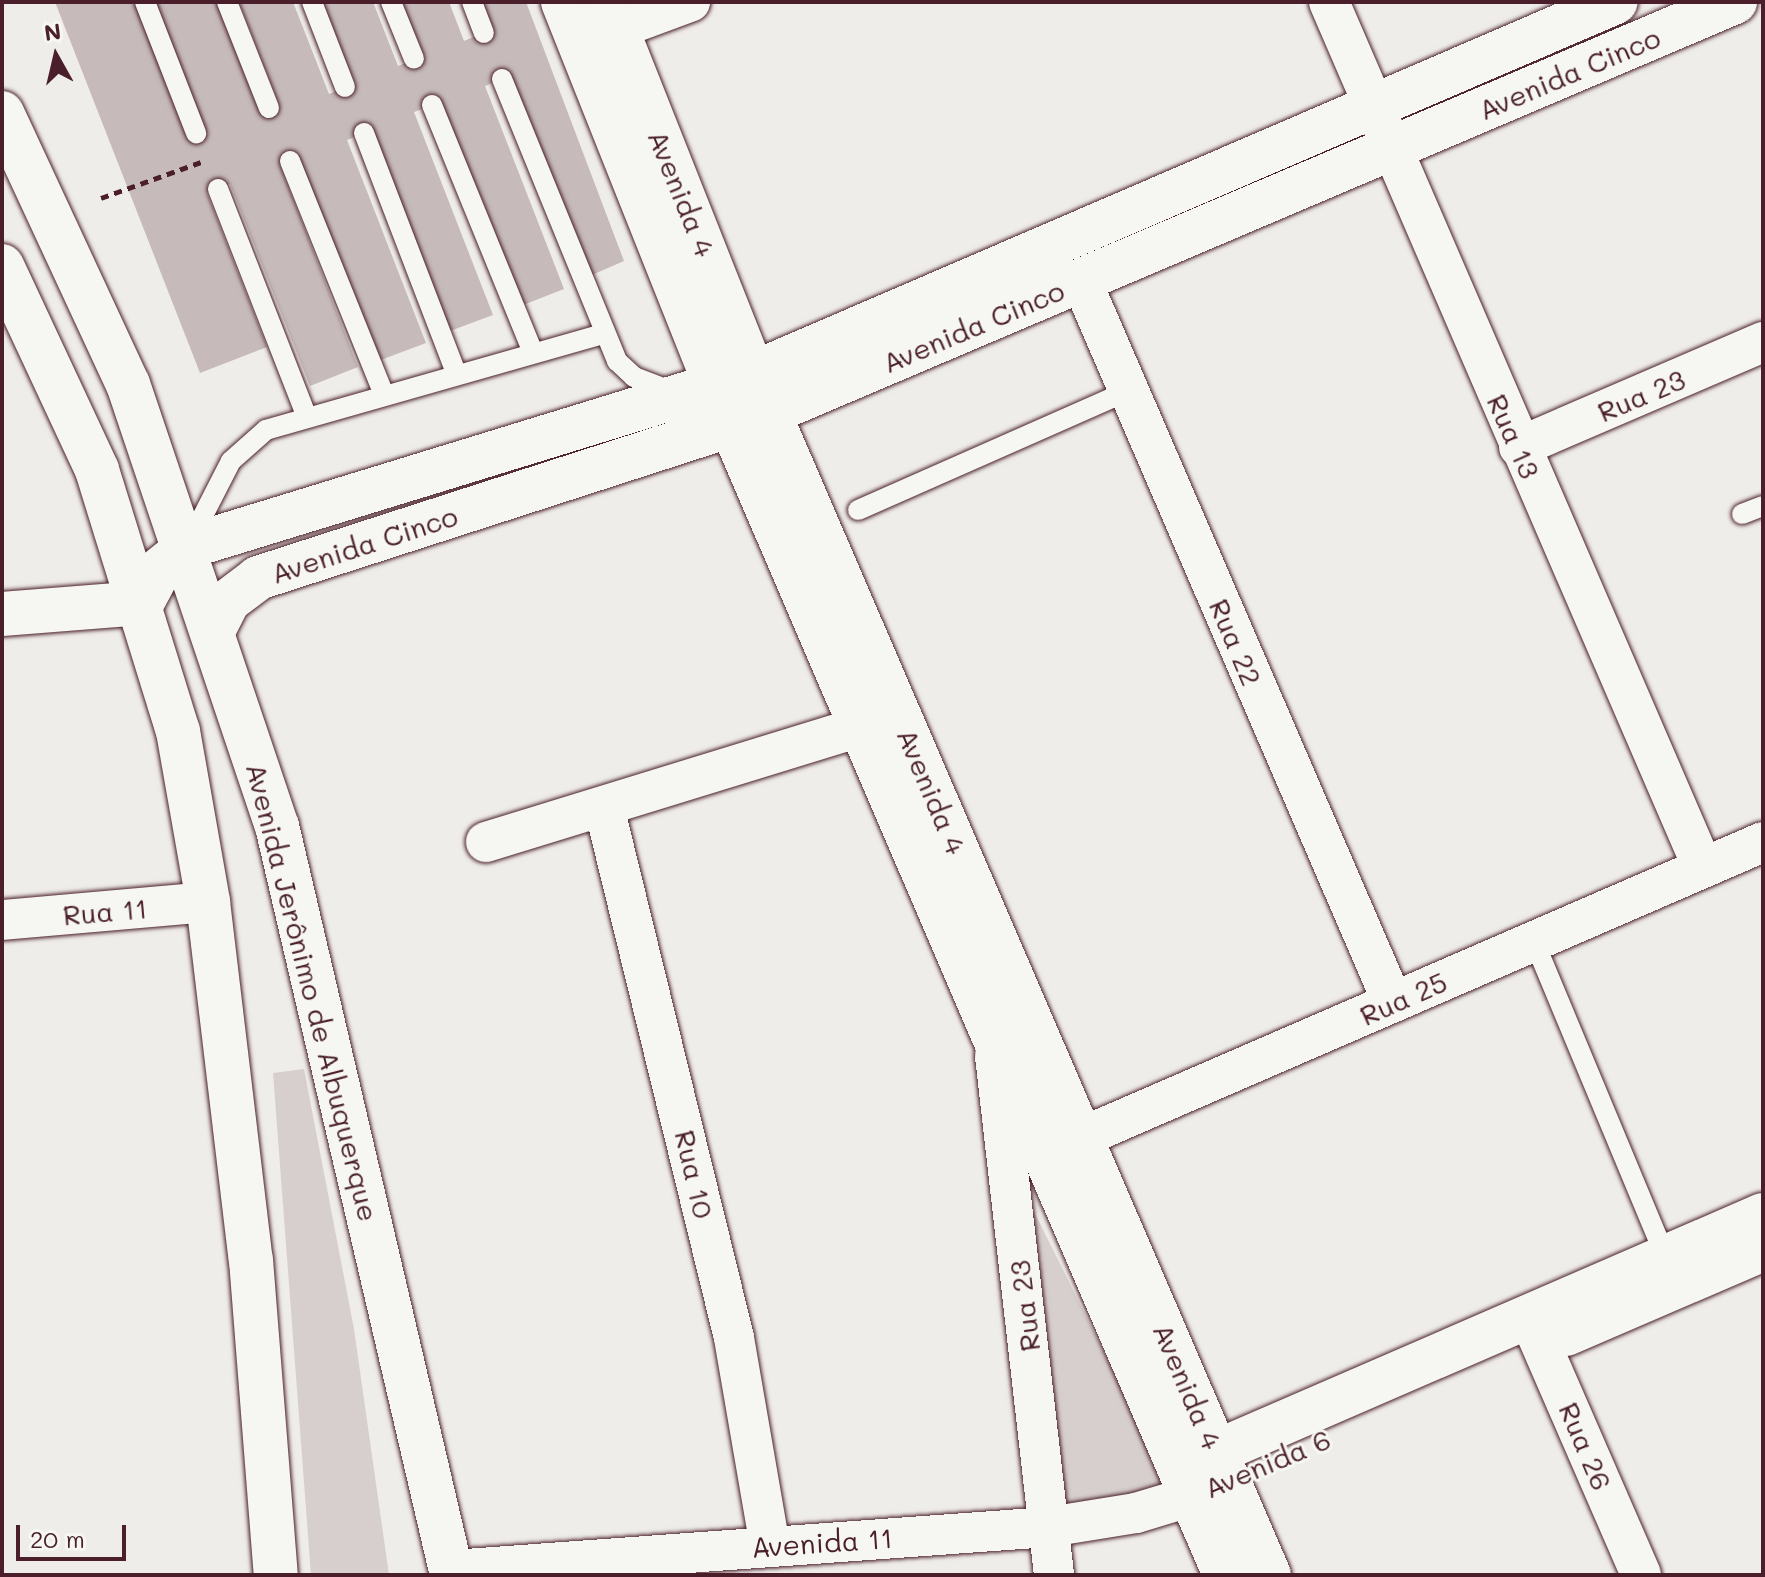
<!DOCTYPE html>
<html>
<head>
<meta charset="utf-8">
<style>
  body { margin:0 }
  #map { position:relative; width:1765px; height:1577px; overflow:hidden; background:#efedea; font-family:Mali,sans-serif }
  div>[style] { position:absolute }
  .green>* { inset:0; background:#d7cfce }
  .building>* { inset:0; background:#c6babb }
  .path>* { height:5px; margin-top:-2.5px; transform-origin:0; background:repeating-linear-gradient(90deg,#4a1f2b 0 8px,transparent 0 14px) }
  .roads { filter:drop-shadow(0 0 2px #4a1f2b) drop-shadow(0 0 2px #4a1f2b) }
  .service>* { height:20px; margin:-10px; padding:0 10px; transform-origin:10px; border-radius:10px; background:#f6f6f2 }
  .minor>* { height:40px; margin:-20px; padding:0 20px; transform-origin:20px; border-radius:20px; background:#f6f6f2 }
  .tertiary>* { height:44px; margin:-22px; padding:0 22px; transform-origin:22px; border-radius:22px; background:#f6f6f2 }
  .secondary>* { height:44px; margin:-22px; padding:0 22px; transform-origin:22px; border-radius:22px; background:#f6f6f2 }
  .primary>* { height:44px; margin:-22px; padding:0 22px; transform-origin:22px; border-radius:22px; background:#f6f6f2 }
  span { translate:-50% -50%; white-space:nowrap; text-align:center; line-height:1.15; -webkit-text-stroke:6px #f6f6f2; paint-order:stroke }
  .street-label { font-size:28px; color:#4a1f2b }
  .frame { position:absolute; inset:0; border:4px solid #4a1f2b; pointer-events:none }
  .north { position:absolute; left:16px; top:16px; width:80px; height:80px; -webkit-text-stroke:6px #f6f6f2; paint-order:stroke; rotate:352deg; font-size:22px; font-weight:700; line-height:32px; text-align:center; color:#4a1f2b }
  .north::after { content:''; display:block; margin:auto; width:28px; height:36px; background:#4a1f2b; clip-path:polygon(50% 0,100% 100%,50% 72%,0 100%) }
  .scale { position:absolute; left:16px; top:1525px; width:110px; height:36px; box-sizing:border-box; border:4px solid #4a1f2b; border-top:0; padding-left:10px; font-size:24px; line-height:28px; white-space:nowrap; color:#4a1f2b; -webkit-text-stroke:6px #f6f6f2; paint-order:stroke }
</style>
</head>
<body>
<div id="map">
  <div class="green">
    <div style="clip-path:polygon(304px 1069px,354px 1329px,389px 1575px,311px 1575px,273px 1073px)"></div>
    <div style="clip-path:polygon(999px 1141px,1170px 1485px,1058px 1516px)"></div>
  </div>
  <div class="building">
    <div style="clip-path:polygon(55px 2px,221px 2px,263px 110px,279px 104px,239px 2px,293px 2px,329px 94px,355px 83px,322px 2px,373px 2px,398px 66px,424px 56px,402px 2px,449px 2px,464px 41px,490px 30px,479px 2px,526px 2px,624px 261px,585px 278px,507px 77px,485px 86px,564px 289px,518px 307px,439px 103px,414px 112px,493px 315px,450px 331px,372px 130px,347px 140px,426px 343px,378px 361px,299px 157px,280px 165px,358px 367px,310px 386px,230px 184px,207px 193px,267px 347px,200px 373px)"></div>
  </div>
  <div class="path">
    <div style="left:101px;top:198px;width:106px;rotate:-19.8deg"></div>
  </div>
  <div class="roads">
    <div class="service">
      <div style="left:145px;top:2px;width:141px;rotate:68.7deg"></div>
      <div style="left:227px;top:2px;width:114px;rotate:68.4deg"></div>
      <div style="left:312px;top:2px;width:91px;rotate:68.8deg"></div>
      <div style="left:391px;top:2px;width:61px;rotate:68deg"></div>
      <div style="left:472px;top:2px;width:33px;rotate:69deg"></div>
      <div style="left:502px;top:79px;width:305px;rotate:67.8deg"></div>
      <div style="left:617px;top:361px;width:23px;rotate:43deg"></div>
      <div style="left:634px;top:377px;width:40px;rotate:21deg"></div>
      <div style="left:432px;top:105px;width:268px;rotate:67.8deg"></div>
      <div style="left:364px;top:133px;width:259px;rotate:69deg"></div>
      <div style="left:290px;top:161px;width:252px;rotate:68.1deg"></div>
      <div style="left:218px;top:189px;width:245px;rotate:68.7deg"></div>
      <div style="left:858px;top:510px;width:295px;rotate:-23.8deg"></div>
      <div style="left:1742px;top:514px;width:22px;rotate:-21deg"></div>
      <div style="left:189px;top:543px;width:92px;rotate:-62.9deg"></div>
      <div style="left:231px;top:461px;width:47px;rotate:-41.5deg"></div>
      <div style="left:266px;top:430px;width:349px;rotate:-15.9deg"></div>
      <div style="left:1534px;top:941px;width:346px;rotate:67.4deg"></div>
    </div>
    <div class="minor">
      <div style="left:1329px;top:2px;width:943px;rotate:66.64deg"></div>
      <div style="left:587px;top:40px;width:110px;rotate:-20.3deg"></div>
      <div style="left:1081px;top:280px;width:787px;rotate:66.66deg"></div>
      <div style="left:1519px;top:447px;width:266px;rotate:-23.3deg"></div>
      <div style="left:604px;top:807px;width:547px;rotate:76.24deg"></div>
      <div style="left:734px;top:1338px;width:211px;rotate:80.2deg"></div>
      <div style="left:486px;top:842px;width:391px;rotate:-17.1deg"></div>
      <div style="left:2px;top:920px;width:207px;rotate:-5deg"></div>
      <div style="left:995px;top:1056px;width:522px;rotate:83.51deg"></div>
      <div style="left:1050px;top:1151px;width:777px;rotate:-23.43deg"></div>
      <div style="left:1529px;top:1317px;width:281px;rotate:66.5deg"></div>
      <div style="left:452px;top:1570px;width:599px;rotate:-4.12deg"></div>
      <div style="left:1049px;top:1527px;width:88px;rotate:-9.1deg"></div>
      <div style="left:1136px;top:1513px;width:55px;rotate:-16.8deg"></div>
    </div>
    <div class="tertiary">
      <div style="left:2px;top:614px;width:140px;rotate:-4.5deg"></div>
      <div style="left:1566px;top:1334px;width:215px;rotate:-23.3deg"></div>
      <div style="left:1197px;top:1484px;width:37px;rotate:-59deg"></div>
      <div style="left:1216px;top:1452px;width:596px;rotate:-23.43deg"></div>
    </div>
    <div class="secondary">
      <div style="left:563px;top:2px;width:457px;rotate:68.3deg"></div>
      <div style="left:732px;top:427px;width:1249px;rotate:66.76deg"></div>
      <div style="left:606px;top:2px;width:442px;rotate:68.4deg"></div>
      <div style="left:769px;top:413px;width:1265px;rotate:66.72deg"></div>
      <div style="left:142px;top:603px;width:38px;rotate:-62deg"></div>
      <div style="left:160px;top:569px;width:35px;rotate:-39deg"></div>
      <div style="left:187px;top:547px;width:593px;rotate:-17.06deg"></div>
      <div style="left:754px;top:373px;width:938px;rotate:-23.29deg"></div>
      <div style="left:214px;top:629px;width:31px;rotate:-63deg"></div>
      <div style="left:228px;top:601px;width:38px;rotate:-37deg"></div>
      <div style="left:258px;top:578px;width:537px;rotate:-17.9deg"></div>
      <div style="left:769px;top:413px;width:1050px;rotate:-23.05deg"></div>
    </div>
    <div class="primary">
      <div style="left:2px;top:113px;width:299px;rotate:65.1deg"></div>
      <div style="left:128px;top:384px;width:466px;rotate:71.4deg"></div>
      <div style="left:277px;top:826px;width:769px;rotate:76.85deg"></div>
      <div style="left:2px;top:266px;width:225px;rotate:65deg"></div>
      <div style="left:97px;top:470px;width:273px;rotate:72.8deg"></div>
      <div style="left:178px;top:731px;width:174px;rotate:80deg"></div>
      <div style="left:208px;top:902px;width:361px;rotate:83.2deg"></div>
      <div style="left:251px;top:1260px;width:316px;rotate:85.5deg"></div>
    </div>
  </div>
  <div class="street-label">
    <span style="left:1569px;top:73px;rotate:-23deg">Avenida Cinco</span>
    <span style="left:682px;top:193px;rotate:68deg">Avenida 4</span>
    <span style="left:973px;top:326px;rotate:-23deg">Avenida Cinco</span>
    <span style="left:1641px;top:395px;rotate:-23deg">Rua 23</span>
    <span style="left:1514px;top:436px;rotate:66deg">Rua 13</span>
    <span style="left:364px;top:544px;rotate:-18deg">Avenida Cinco</span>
    <span style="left:1236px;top:642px;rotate:67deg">Rua 22</span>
    <span style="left:932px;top:791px;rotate:67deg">Avenida 4</span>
    <span style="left:105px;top:911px;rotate:-5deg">Rua 11</span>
    <span style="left:313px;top:992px;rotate:76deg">Avenida Jerônimo de Albuquerque</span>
    <span style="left:1403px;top:998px;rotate:-24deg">Rua 25</span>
    <span style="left:695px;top:1174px;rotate:77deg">Rua 10</span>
    <span style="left:1024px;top:1306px;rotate:-97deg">Rua 23</span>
    <span style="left:1188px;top:1386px;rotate:67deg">Avenida 4</span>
    <span style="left:1586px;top:1446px;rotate:67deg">Rua 26</span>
    <span style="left:1267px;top:1463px;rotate:-23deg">Avenida 6</span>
    <span style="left:822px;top:1542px;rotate:-4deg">Avenida 11</span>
  </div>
  <div class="frame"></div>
  <div class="north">N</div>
  <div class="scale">20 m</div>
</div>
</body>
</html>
